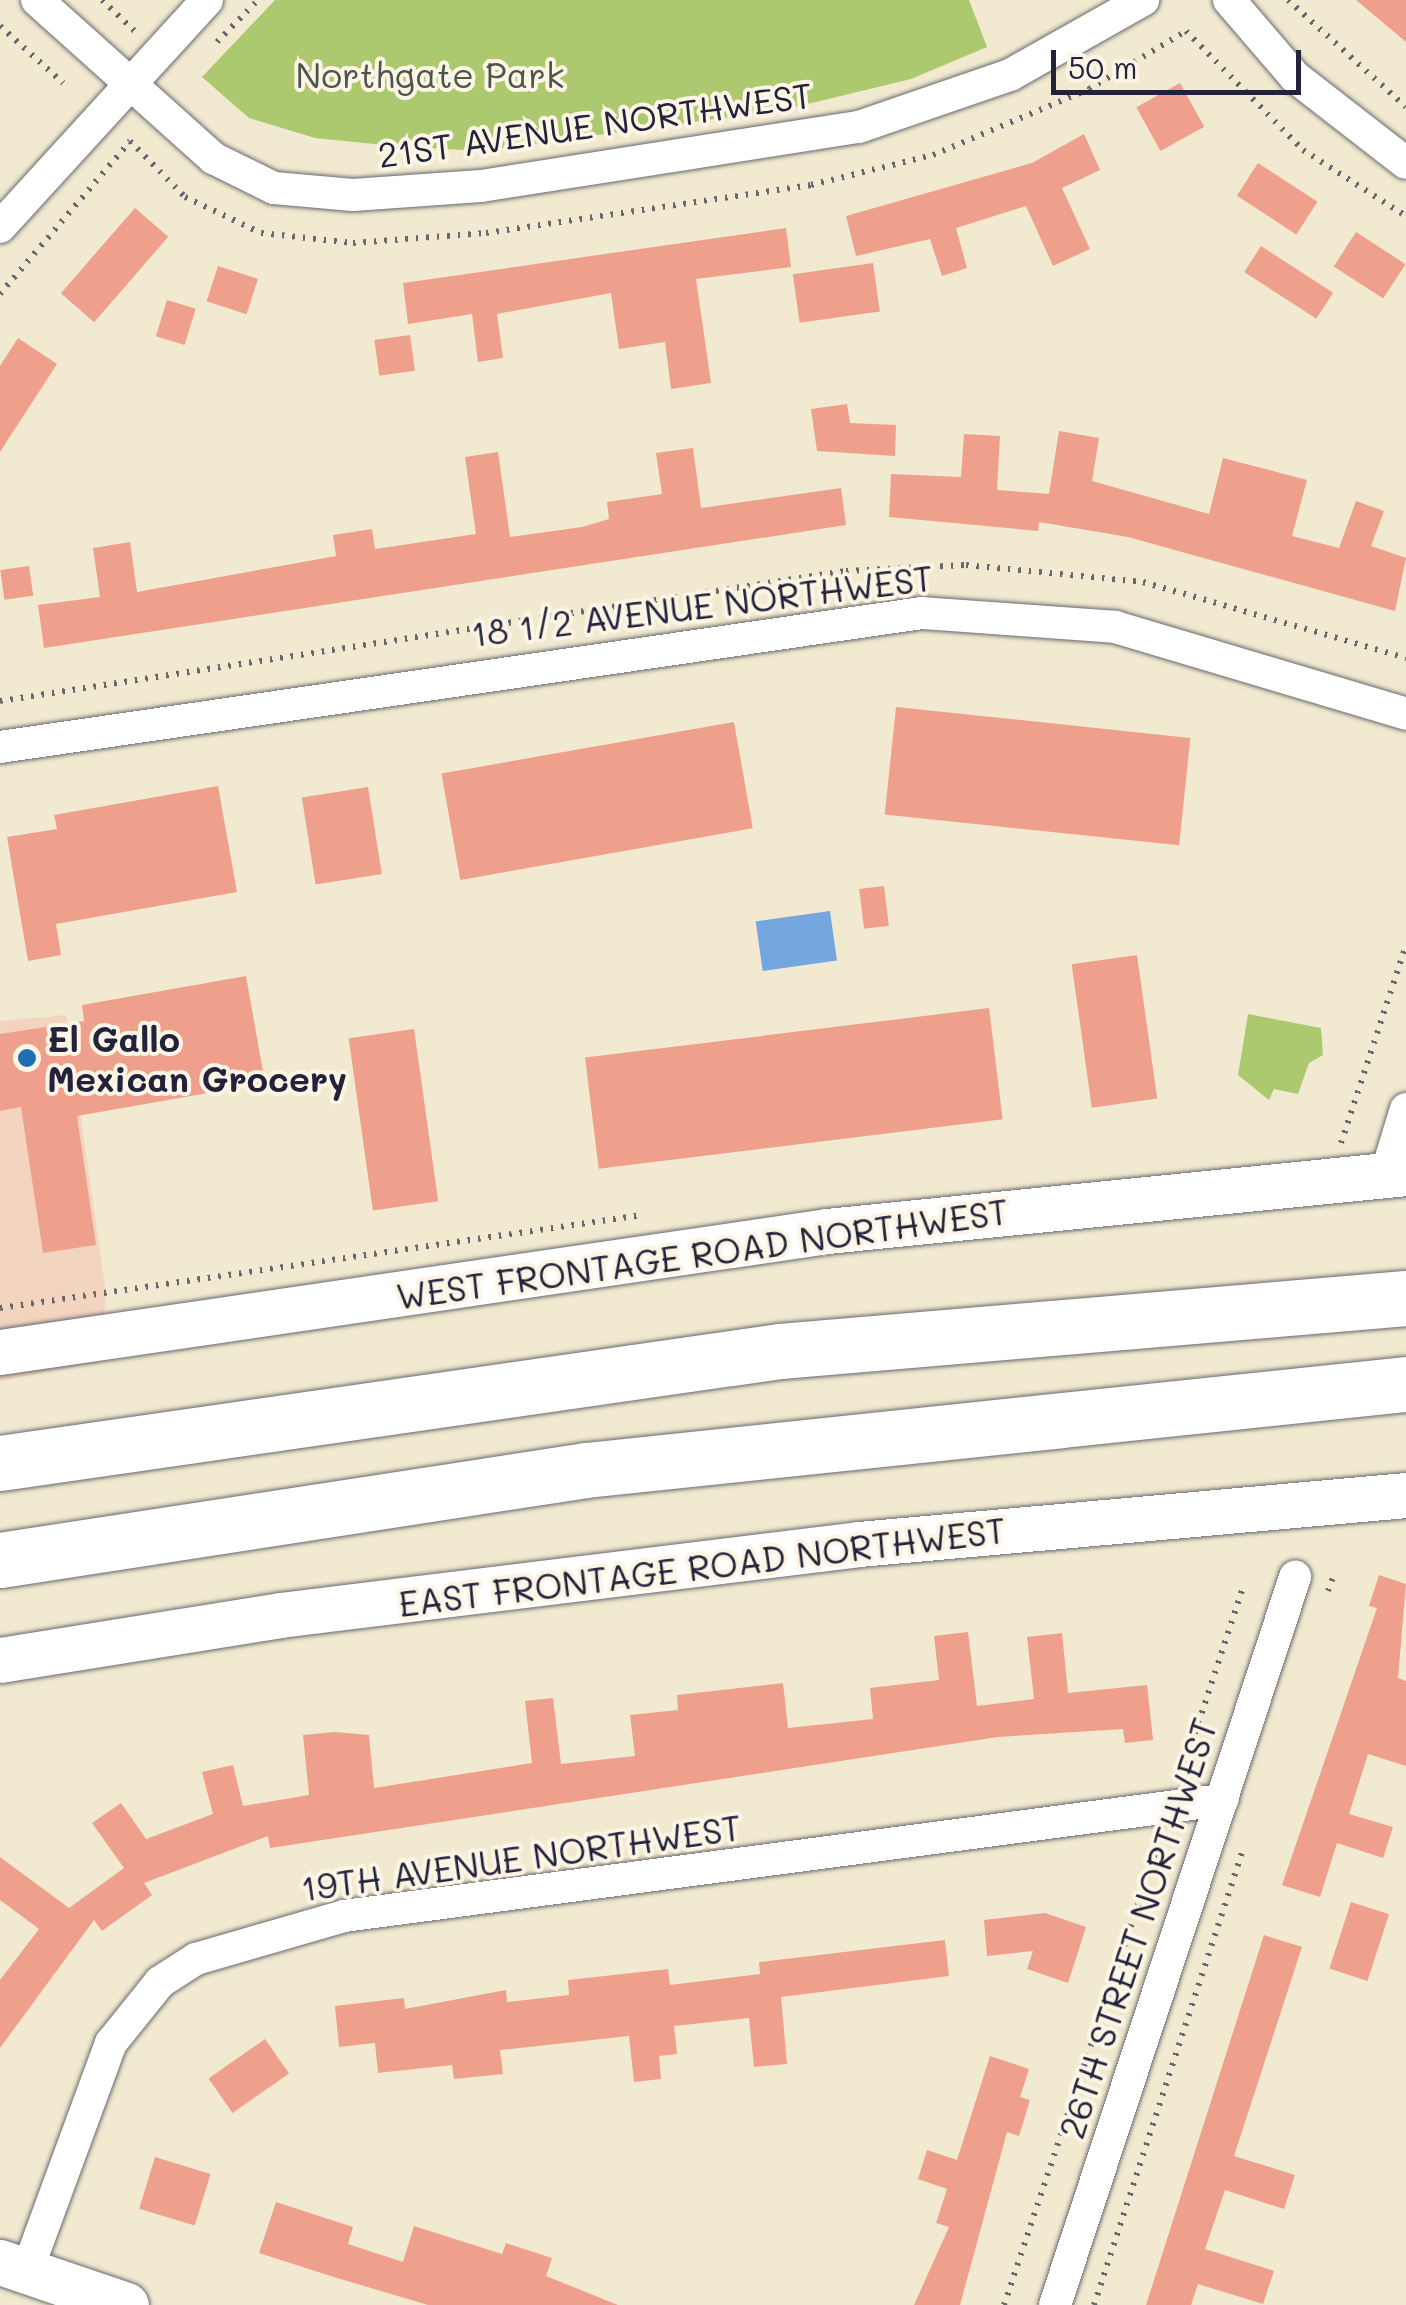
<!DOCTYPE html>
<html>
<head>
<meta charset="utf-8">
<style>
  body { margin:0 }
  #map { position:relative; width:1406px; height:2305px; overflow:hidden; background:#f1ead0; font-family:Mali,sans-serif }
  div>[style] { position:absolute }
  .built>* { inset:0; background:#f3d4bf }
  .green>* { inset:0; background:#adc970 }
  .water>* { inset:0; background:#74a6e0; transform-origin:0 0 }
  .building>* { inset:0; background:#efa08c; transform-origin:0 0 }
  .path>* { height:6px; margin-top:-3px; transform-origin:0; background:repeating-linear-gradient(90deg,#6a686f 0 2.5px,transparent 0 10.5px) }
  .roads { filter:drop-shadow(0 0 2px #6a686f) drop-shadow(0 0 2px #6a686f) }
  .street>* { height:32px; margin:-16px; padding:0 16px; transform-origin:16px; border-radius:16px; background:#fff }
  .secondary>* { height:45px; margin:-22.5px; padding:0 22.5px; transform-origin:22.5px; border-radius:22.5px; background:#fff }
  .highway>* { height:55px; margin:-27.5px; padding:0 27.5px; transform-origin:27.5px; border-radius:27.5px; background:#fff }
  .dots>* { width:28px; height:28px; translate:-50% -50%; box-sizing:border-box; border:5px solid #fcf5e5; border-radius:50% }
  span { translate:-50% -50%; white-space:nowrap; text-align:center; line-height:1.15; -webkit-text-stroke:8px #fcf5e5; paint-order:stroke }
  .park-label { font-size:35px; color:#4c544b }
  .street-label { font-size:35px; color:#22223b }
  .poi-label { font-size:35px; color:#22223b; font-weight:700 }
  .left { translate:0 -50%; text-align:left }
  .scale { position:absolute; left:1051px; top:50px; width:250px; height:45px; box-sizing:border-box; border:5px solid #22223b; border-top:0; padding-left:12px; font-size:30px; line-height:35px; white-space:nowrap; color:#22223b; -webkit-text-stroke:8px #fcf5e5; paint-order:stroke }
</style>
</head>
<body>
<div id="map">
  <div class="built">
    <div style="clip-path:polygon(66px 1015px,106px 1293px,100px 1362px,0 1381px,0 1021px)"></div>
  </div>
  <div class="green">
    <div style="clip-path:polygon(275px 0,969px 0,987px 47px,911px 79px,787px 109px,481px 151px,394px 146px,315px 138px,249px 118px,202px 77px)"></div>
    <div style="clip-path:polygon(1248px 1014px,1321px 1028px,1323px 1055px,1309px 1063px,1298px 1094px,1274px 1089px,1269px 1100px,1238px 1075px)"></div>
  </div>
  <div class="water">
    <div style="left:830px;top:911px;width:50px;height:75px;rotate:82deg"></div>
  </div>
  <div class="building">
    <div style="clip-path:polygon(1356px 0,1406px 0,1406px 42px)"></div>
    <div style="left:1180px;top:83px;width:50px;height:50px;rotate:61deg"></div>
    <div style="clip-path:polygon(1084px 134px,1100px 170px,1062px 188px,1090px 249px,1053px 266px,1026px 206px,956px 228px,967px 268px,942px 276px,930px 239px,856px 256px,846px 216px,1032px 163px)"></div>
    <div style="left:1258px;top:163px;width:71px;height:39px;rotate:33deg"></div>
    <div style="left:135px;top:208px;width:44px;height:113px;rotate:41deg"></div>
    <div style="clip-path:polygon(786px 228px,791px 267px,696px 279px,711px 383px,671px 389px,665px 342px,619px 349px,611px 293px,497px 314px,503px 358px,478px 362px,472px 314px,408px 324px,403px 283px)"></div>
    <div style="left:1356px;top:232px;width:59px;height:41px;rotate:33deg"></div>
    <div style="left:1261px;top:246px;width:86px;height:31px;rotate:33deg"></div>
    <div style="left:873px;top:263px;width:49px;height:81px;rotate:82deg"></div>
    <div style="left:218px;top:266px;width:42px;height:37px;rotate:18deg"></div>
    <div style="left:167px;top:300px;width:30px;height:38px;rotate:17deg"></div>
    <div style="left:410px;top:335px;width:36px;height:36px;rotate:82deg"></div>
    <div style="clip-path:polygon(18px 338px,57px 364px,0 452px,0 366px)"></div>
    <div style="clip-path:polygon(847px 404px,850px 423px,896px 425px,895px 456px,817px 451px,811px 409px)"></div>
    <div style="clip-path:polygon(1059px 431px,1099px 438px,1092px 481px,1209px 514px,1223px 458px,1307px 480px,1292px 536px,1339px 548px,1356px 501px,1384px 511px,1371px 546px,1406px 558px,1395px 611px,1128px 537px,1039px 522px,1038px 531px,889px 517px,891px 474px,961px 477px,964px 434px,1000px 436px,997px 490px,1049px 494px)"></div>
    <div style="clip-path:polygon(693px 448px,701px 508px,841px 488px,846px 525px,44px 648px,38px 605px,100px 597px,93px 548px,130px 542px,137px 592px,336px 556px,333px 535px,372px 529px,375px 549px,476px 534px,465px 457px,498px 452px,510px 537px,582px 527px,609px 519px,607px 502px,662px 494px,656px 453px)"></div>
    <div style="left:29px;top:566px;width:30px;height:29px;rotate:82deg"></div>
    <div style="left:896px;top:707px;width:296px;height:108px;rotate:6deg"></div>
    <div style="left:734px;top:722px;width:108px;height:297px;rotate:80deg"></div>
    <div style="clip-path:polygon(218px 786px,237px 892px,56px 924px,61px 955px,28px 961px,7px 837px,57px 829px,54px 815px)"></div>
    <div style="left:368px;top:787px;width:88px;height:67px;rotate:81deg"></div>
    <div style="left:884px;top:886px;width:40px;height:25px;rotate:83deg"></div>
    <div style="left:1137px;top:955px;width:145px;height:66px;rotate:82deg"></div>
    <div style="clip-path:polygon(246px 976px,265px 1083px,77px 1116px,96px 1245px,43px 1253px,21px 1107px,0 1111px,0 1034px,84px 1021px,82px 1005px)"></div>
    <div style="left:989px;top:1008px;width:112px;height:407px;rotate:83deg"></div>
    <div style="left:414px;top:1029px;width:174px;height:66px;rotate:82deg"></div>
    <div style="clip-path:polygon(1379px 1575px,1406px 1584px,1398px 1678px,1406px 1681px,1406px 1766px,1368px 1754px,1349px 1814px,1393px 1827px,1383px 1858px,1337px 1843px,1320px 1897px,1282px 1885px,1377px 1608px,1369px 1606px)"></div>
    <div style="clip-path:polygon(968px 1632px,977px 1706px,1034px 1699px,1027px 1637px,1062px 1633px,1068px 1693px,1147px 1685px,1153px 1740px,1125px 1743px,1123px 1729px,998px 1737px,270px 1848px,268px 1836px,144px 1883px,152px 1895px,102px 1931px,94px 1920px,0 2048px,0 1980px,39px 1929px,0 1900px,0 1857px,69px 1908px,124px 1868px,92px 1823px,121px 1803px,146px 1839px,213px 1814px,202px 1772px,233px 1765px,243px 1806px,309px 1795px,303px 1735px,335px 1732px,369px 1735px,374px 1788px,532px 1763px,525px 1701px,553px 1698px,561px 1764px,635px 1756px,630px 1715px,678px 1710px,677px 1695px,783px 1683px,788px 1728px,873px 1719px,870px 1688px,939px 1680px,934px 1636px)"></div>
    <div style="left:1351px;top:1902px;width:40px;height:70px;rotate:18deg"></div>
    <div style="clip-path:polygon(1045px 1913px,1086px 1927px,1068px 1983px,1027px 1969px,1033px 1951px,987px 1956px,984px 1920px)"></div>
    <div style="clip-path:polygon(1264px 1935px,1302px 1947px,1234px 2156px,1295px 2175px,1284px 2209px,1225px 2190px,1205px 2249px,1274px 2271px,1263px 2304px,1198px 2284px,1191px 2305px,1146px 2305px)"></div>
    <div style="clip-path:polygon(945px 1940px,949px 1976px,781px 1997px,787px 2064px,754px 2067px,749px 2018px,674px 2026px,677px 2054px,659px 2056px,661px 2079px,634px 2082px,629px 2036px,500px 2050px,503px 2074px,454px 2079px,452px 2065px,378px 2073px,375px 2043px,339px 2047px,335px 2006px,404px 1998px,405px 2009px,506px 1990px,507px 2002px,569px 1995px,568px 1980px,668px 1969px,670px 1985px,760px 1974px,759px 1962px)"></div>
    <div style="left:265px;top:2039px;width:42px;height:69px;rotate:55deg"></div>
    <div style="clip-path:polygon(990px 2056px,1029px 2069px,1020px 2097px,1030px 2100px,1019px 2136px,1007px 2132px,960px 2305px,914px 2305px,949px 2227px,936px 2223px,947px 2189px,918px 2179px,927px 2150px,957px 2160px)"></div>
    <div style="left:155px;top:2157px;width:58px;height:54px;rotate:17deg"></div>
    <div style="clip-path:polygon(276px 2202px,353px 2227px,348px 2244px,403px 2262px,414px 2226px,502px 2254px,506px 2243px,552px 2258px,546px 2276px,618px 2305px,428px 2305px,337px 2278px,259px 2253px)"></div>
  </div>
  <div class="path">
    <div style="left:102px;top:0;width:50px;rotate:43.4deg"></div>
    <div style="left:1288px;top:0;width:159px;rotate:42.2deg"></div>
    <div style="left:0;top:26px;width:85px;rotate:42.1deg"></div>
    <div style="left:217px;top:42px;width:59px;rotate:-45.7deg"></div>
    <div style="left:0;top:294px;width:201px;rotate:-49.6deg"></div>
    <div style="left:130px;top:141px;width:78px;rotate:45.5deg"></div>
    <div style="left:185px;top:197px;width:84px;rotate:25.3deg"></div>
    <div style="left:261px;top:233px;width:93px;rotate:6.2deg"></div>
    <div style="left:353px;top:243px;width:133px;rotate:-4.3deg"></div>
    <div style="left:486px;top:233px;width:329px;rotate:-8.4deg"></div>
    <div style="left:811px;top:185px;width:126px;rotate:-13.8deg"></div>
    <div style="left:933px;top:155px;width:169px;rotate:-22.9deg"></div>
    <div style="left:1089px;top:89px;width:113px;rotate:-30.9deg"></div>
    <div style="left:1186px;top:31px;width:167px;rotate:45.5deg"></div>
    <div style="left:1303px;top:150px;width:122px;rotate:32.7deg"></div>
    <div style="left:0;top:701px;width:856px;rotate:-8.74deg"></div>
    <div style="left:846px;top:571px;width:120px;rotate:-2.9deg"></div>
    <div style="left:966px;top:565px;width:178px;rotate:5.5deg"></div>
    <div style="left:1143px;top:582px;width:274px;rotate:16.1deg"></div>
    <div style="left:1341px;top:1143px;width:208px;rotate:-71.8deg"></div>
    <div style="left:0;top:1308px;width:649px;rotate:-8.24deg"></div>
    <div style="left:1328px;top:1591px;width:15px;rotate:-70deg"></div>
    <div style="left:1182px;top:1773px;width:195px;rotate:-71.8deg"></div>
    <div style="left:1004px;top:2305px;width:489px;rotate:-71.5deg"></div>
    <div style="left:1094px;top:2305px;width:479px;rotate:-71.9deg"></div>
  </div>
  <div class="roads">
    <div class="street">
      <div style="left:37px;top:0;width:237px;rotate:41.9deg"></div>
      <div style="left:213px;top:158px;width:68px;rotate:26.2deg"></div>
      <div style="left:274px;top:188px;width:79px;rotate:5.1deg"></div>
      <div style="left:353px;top:195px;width:128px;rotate:-4deg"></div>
      <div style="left:481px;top:186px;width:383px;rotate:-8.9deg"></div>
      <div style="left:859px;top:127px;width:160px;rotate:-19deg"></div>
      <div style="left:1010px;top:75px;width:153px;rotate:-29.4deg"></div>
      <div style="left:1229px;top:0;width:101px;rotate:49.4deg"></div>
      <div style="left:1295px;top:77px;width:140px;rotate:37.8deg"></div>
      <div style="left:0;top:227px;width:307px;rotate:-47.6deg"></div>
      <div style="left:0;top:747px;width:932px;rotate:-8.27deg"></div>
      <div style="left:922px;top:613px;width:194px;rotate:4.1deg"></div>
      <div style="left:1115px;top:627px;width:304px;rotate:16.6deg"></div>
      <div style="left:1386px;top:1174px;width:68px;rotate:-72.9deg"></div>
      <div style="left:27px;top:2271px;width:243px;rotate:-69.8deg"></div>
      <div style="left:111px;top:2043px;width:78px;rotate:-51.2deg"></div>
      <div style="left:160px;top:1982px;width:43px;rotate:-32.6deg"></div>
      <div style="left:196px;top:1959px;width:154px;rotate:-16.2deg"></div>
      <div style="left:344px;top:1916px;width:886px;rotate:-7.53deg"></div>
      <div style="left:1055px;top:2305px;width:767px;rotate:-71.75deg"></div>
    </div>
    <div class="secondary">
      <div style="left:0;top:1352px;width:836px;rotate:-8.32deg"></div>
      <div style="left:827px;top:1231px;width:582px;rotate:-5.72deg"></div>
      <div style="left:0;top:1660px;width:284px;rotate:-9.1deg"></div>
      <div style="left:280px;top:1615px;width:583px;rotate:-6.99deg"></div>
      <div style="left:859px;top:1544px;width:549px;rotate:-5.12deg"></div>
      <div style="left:0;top:2262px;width:133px;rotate:18.8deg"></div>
    </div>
    <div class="highway">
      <div style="left:0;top:1463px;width:788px;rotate:-8.17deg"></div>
      <div style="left:780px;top:1351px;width:628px;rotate:-4.84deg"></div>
      <div style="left:0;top:1560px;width:593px;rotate:-8.73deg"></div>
      <div style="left:586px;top:1470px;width:824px;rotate:-5.99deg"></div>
    </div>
  </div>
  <div class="dots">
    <div style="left:27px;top:1058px;background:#1f6fb2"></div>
  </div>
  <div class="park-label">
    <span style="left:430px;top:74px">Northgate Park</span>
  </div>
  <div class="street-label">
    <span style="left:595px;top:124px;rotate:-8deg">21ST AVENUE NORTHWEST</span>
    <span style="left:702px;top:605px;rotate:-7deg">18 1/2 AVENUE NORTHWEST</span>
    <span style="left:702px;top:1253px;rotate:-8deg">WEST FRONTAGE ROAD NORTHWEST</span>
    <span style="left:702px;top:1566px;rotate:-7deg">EAST FRONTAGE ROAD NORTHWEST</span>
    <span style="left:521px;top:1857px;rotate:-8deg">19TH AVENUE NORTHWEST</span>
    <span style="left:1137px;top:1928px;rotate:-72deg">26TH STREET NORTHWEST</span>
  </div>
  <div class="poi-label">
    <span class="left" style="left:47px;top:1058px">El Gallo<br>Mexican Grocery</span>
  </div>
  <div class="scale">50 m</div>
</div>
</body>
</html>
